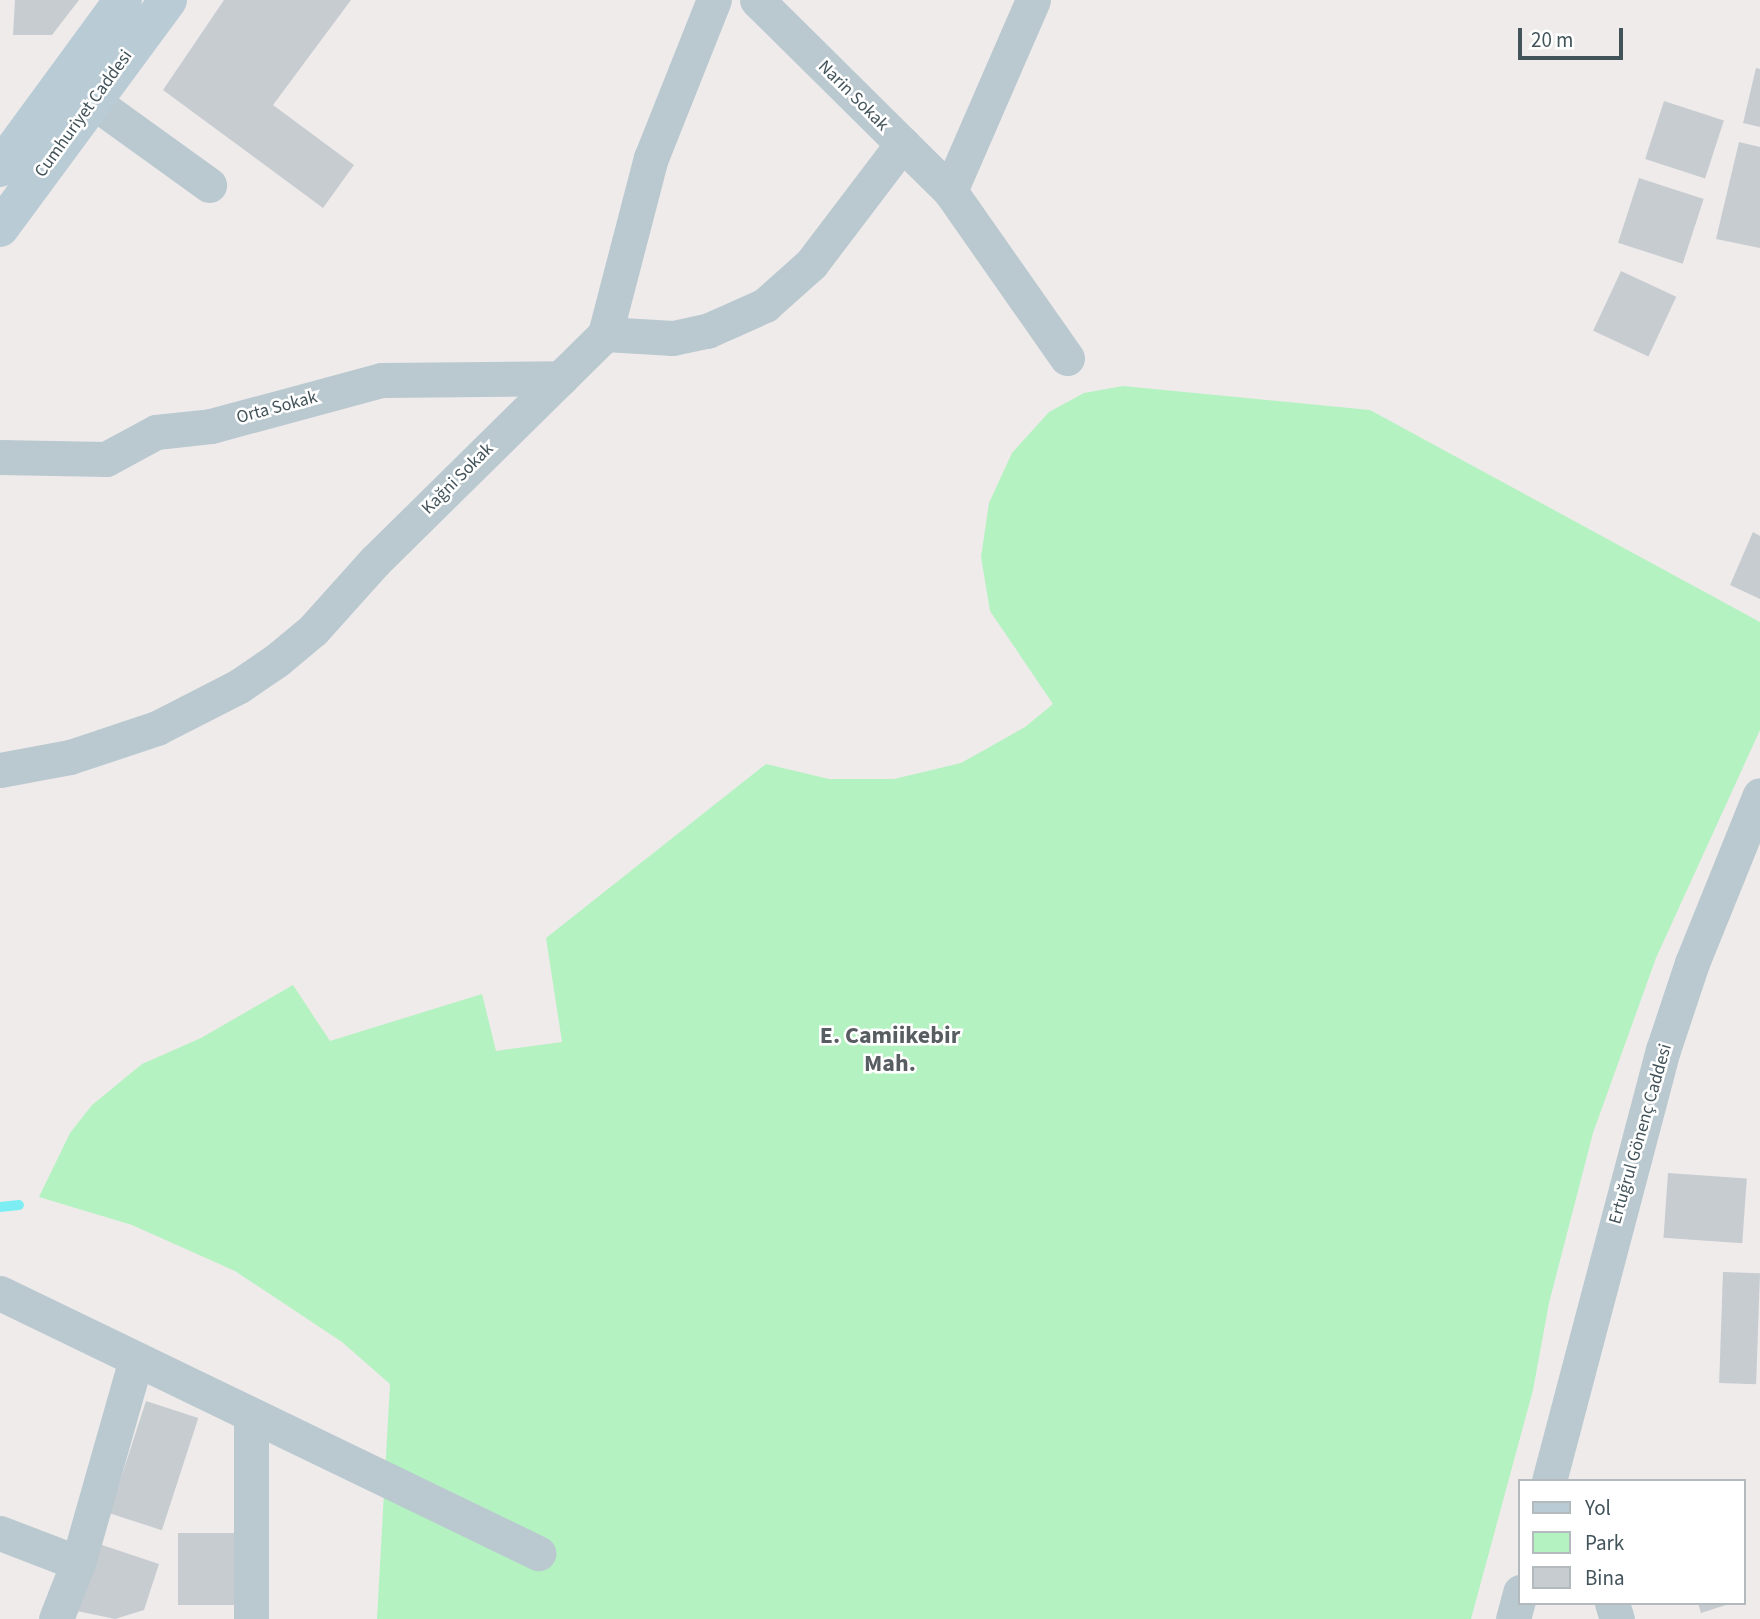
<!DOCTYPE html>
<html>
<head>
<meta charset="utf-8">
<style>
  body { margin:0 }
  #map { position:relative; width:1760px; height:1619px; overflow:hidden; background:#efebeb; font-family:"Source Sans 3",sans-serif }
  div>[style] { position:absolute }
  .green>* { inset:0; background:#b4f2c1 }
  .stream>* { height:10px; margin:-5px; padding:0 5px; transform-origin:5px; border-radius:5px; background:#7ceef3 }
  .building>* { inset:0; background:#c7ccd1; transform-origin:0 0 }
  .street>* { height:35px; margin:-17.5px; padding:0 17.5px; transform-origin:17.5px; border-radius:17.5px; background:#bac9d0 }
  .secondary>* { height:38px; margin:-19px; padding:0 19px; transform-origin:19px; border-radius:19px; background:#b9cbd4 }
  span { translate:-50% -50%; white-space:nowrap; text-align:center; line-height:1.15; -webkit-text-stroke:5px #fff; paint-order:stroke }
  .street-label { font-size:18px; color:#42535a }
  .district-label { font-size:24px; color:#575d61; font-weight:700 }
  .legend { position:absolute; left:1518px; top:1479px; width:228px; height:126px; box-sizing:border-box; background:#fff; border:2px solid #b3babd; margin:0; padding:9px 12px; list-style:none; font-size:21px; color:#42535a }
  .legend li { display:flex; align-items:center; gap:14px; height:35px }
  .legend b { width:35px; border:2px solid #b3babd }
  .scale { position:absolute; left:1518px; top:28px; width:105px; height:32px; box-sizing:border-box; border:4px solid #42535a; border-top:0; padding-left:9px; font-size:21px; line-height:24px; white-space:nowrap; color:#42535a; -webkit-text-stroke:5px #fff; paint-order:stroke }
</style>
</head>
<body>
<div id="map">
  <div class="green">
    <div style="clip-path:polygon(1123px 386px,1370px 410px,1760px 622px,1760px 730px,1656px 958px,1593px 1133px,1549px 1303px,1533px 1390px,1471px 1619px,377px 1619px,390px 1384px,342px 1342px,235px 1271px,132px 1225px,39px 1197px,70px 1133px,92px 1105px,142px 1064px,201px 1038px,293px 985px,330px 1041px,482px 994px,496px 1051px,562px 1042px,546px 938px,766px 764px,829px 779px,894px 779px,961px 763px,1025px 727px,1053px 704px,990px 611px,981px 557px,989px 503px,1012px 453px,1049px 412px,1084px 393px)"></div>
  </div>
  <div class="stream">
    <div style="left:0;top:1207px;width:19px;rotate:-6deg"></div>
  </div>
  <div class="building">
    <div style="clip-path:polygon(15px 0,79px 0,52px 35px,13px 35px)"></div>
    <div style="clip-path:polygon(224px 0,351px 0,273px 105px,354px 165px,323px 208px,163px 90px)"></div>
    <div style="clip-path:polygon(1756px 68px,1760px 69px,1760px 127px,1743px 123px)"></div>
    <div style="left:1664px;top:101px;width:63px;height:61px;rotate:18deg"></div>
    <div style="clip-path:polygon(1739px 142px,1760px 147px,1760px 248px,1716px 239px)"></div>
    <div style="left:1639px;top:178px;width:68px;height:68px;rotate:18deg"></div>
    <div style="left:1621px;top:271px;width:61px;height:66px;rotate:25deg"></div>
    <div style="clip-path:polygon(1753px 532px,1760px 536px,1760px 599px,1730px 585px)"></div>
    <div style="left:1668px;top:1173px;width:79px;height:65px;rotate:4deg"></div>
    <div style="left:1723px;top:1272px;width:37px;height:111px;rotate:2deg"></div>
    <div style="left:146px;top:1401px;width:55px;height:118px;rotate:18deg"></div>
    <div style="left:178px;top:1533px;width:59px;height:72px"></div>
    <div style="clip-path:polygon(99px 1544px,159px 1564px,144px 1610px,115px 1619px,77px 1611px)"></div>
    <div style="clip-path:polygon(1698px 1603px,1728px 1603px,1729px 1604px,1701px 1613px)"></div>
  </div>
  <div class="street">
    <div style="left:757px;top:0;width:272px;rotate:44.7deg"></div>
    <div style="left:950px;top:191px;width:204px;rotate:55deg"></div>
    <div style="left:94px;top:102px;width:142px;rotate:35.8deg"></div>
    <div style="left:950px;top:191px;width:208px;rotate:-66.5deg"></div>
    <div style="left:605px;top:334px;width:68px;rotate:3.4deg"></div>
    <div style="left:673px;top:338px;width:35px;rotate:-12deg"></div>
    <div style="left:707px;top:331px;width:64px;rotate:-24.1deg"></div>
    <div style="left:765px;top:305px;width:62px;rotate:-41.7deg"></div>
    <div style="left:811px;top:264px;width:151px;rotate:-52.8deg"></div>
    <div style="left:0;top:457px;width:106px;rotate:1.1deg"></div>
    <div style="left:106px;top:459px;width:57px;rotate:-28.4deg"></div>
    <div style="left:156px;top:432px;width:55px;rotate:-6.2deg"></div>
    <div style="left:211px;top:426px;width:177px;rotate:-15.1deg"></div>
    <div style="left:382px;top:380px;width:179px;rotate:-0.6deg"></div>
    <div style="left:0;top:770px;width:71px;rotate:-10.5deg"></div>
    <div style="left:70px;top:757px;width:92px;rotate:-18.4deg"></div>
    <div style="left:157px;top:728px;width:92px;rotate:-27.1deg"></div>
    <div style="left:239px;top:686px;width:46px;rotate:-34.4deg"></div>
    <div style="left:277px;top:660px;width:47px;rotate:-39.8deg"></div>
    <div style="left:313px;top:630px;width:93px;rotate:-48.1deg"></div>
    <div style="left:375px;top:561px;width:323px;rotate:-44.6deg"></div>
    <div style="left:605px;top:334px;width:182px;rotate:-75.4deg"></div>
    <div style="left:651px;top:158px;width:170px;rotate:-68.3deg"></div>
    <div style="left:0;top:1293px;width:598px;rotate:25.79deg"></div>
    <div style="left:1549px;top:1481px;width:446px;rotate:-75.2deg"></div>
    <div style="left:1663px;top:1050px;width:92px;rotate:-71.6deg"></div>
    <div style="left:1692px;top:963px;width:181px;rotate:-68deg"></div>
    <div style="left:0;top:1533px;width:84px;rotate:21deg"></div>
    <div style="left:1612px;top:1603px;width:17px;rotate:73deg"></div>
    <div style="left:56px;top:1619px;width:60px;rotate:-68.6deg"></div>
    <div style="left:78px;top:1563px;width:212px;rotate:-74.1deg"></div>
    <div style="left:251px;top:1619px;width:204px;rotate:-90deg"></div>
    <div style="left:1513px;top:1619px;width:28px;rotate:-75deg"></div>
  </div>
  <div class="secondary">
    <div style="left:0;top:168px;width:208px;rotate:-53.8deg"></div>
    <div style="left:0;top:228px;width:283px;rotate:-53.6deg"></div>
  </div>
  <div class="street-label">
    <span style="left:853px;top:96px;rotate:45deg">Narin Sokak</span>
    <span style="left:84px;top:114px;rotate:-54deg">Cumhuriyet Caddesi</span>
    <span style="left:277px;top:408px;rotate:-15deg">Orta Sokak</span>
    <span style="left:458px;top:479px;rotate:-45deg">Kağni Sokak</span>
    <span style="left:1641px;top:1134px;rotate:-74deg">Ertuğrul Gönenç Caddesi</span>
  </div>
  <div class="district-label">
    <span style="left:890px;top:1050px">E. Camiikebir<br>Mah.</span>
  </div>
  <ul class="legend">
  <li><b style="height:9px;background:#b9cbd4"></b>Yol</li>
  <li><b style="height:19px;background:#b4f2c1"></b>Park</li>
  <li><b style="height:19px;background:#c7ccd1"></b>Bina</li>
  </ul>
  <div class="scale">20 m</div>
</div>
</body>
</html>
